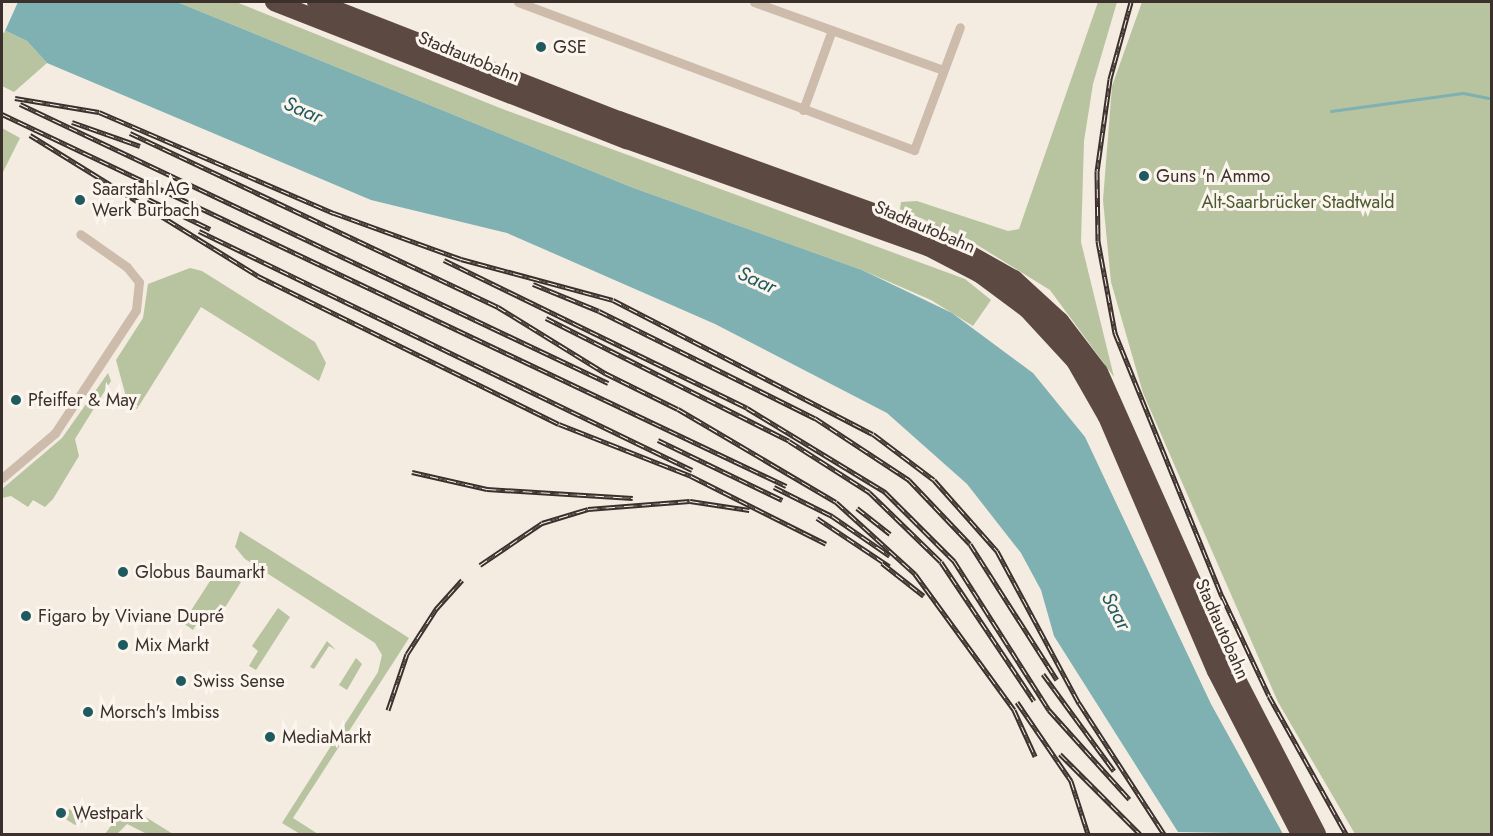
<!DOCTYPE html>
<html>
<head>
<meta charset="utf-8">
<style>
  body { margin:0 }
  #map { position:relative; width:1493px; height:836px; overflow:hidden; background:#f4ebe1; font-family:Jost,sans-serif }
  div>[style] { position:absolute }
  .green>* { inset:0; background:#b8c4a0 }
  .water>* { inset:0; background:#7fb0b2 }
  .pier>* { inset:0; background:#f4ebe1 }
  .stream>* { height:3px; margin:-1.5px; padding:0 1.5px; transform-origin:1.5px; border-radius:1.5px; background:#7fb0b2 }
  .street>* { height:9px; margin:-4.5px; padding:0 4.5px; transform-origin:4.5px; border-radius:4.5px; background:#cdbbac }
  .highway>* { height:18px; margin:-9px; padding:0 9px; transform-origin:9px; border-radius:9px; background:#5c4a42 }
  .rail>* { height:5px; margin-top:-2.5px; transform-origin:0; background:repeating-linear-gradient(90deg,#fbf5ee 0 9px,#3b302b 0 18px); box-sizing:border-box; border-block:2px solid #3b302b }
  .dots>* { width:16px; height:16px; translate:-50% -50%; box-sizing:border-box; border:3px solid #fbf5ee; border-radius:50% }
  span { translate:-50% -50%; white-space:nowrap; text-align:center; line-height:1.15; -webkit-text-stroke:6px #fbf5ee; paint-order:stroke }
  .poi-label { font-size:18px; color:#3b302b }
  .left { translate:0 -50%; text-align:left }
  .street-label { font-size:18px; color:#3b302b }
  .park-label { font-size:18px; color:#4a5a2e }
  .water-label { font-size:20px; color:#1f5a5e; font-style:italic }
  .frame { position:absolute; inset:0; border:3px solid #3b302b; pointer-events:none }
</style>
</head>
<body>
<div id="map">
  <div class="green">
    <div style="clip-path:polygon(177px 2px,236px 2px,500px 108px,965px 279px,991px 300px,973px 326px,931px 300px,862px 270px,631px 187px)"></div>
    <div style="clip-path:polygon(1098px 2px,1117px 2px,1093px 84px,1084px 141px,1081px 242px,1114px 377px,1050px 290px,966px 238px,900px 209px,901px 202px,917px 201px,1008px 231px,1019px 229px)"></div>
    <div style="clip-path:polygon(1142px 2px,1491px 2px,1491px 834px,1355px 834px,1278px 702px,1143px 393px,1111px 282px,1103px 200px,1112px 86px)"></div>
    <div style="clip-path:polygon(2px 29px,27px 41px,47px 63px,14px 92px,2px 86px)"></div>
    <div style="clip-path:polygon(2px 128px,20px 138px,2px 174px)"></div>
    <div style="clip-path:polygon(190px 268px,202px 271px,315px 342px,326px 363px,319px 381px,201px 307px,137px 409px,128px 404px,116px 360px,143px 318px,148px 284px)"></div>
    <div style="clip-path:polygon(108px 373px,111px 381px,75px 439px,79px 456px,53px 499px,45px 507px,33px 500px,28px 507px,11px 496px,2px 498px,2px 489px,62px 438px)"></div>
    <div style="clip-path:polygon(240px 531px,409px 638px,293px 818px,318px 834px,300px 834px,282px 823px,378px 672px,382px 655px,375px 643px,245px 559px,235px 547px)"></div>
    <div style="clip-path:polygon(227px 575px,241px 582px,216px 622px,203px 613px,193px 630px,183px 623px,210px 581px)"></div>
    <div style="clip-path:polygon(278px 608px,290px 617px,256px 670px,249px 666px,258px 651px,252px 646px)"></div>
    <div style="clip-path:polygon(327px 641px,336px 650px,329px 646px,314px 669px,310px 667px)"></div>
    <div style="clip-path:polygon(356px 658px,362px 664px,347px 690px,339px 685px)"></div>
    <div style="clip-path:polygon(69px 809px,85px 819px,89px 812px,91px 819px,75px 825px,64px 818px)"></div>
    <div style="clip-path:polygon(134px 812px,144px 816px,173px 834px,147px 834px,127px 824px,117px 834px,105px 834px,116px 819px)"></div>
  </div>
  <div class="water">
    <div style="clip-path:polygon(2px 2px,177px 2px,631px 187px,862px 270px,952px 313px,1033px 373px,1085px 437px,1211px 704px,1283px 834px,1178px 832px,1054px 636px,1041px 590px,1021px 553px,967px 484px,887px 413px,715px 324px,507px 233px,371px 200px,47px 63px,27px 41px,2px 29px)"></div>
  </div>
  <div class="pier">
    <div style="clip-path:polygon(2px 2px,18px 2px,4px 33px,2px 32px)"></div>
  </div>
  <div class="stream">
    <div style="left:1331px;top:111px;width:133px;rotate:-7.8deg"></div>
    <div style="left:1463px;top:93px;width:26px;rotate:11deg"></div>
  </div>
  <div class="street">
    <div style="left:518px;top:2px;width:423px;rotate:20.5deg"></div>
    <div style="left:914px;top:150px;width:131px;rotate:-69.5deg"></div>
    <div style="left:754px;top:2px;width:201px;rotate:19.8deg"></div>
    <div style="left:803px;top:110px;width:85px;rotate:-70.1deg"></div>
    <div style="left:2px;top:478px;width:70px;rotate:-40.3deg"></div>
    <div style="left:55px;top:433px;width:147px;rotate:-56.6deg"></div>
    <div style="left:136px;top:310px;width:28px;rotate:-84deg"></div>
    <div style="left:139px;top:282px;width:19px;rotate:-129deg"></div>
    <div style="left:127px;top:267px;width:57px;rotate:-144.9deg"></div>
  </div>
  <div class="highway">
    <div style="left:274px;top:2px;width:379px;rotate:21.4deg"></div>
    <div style="left:627px;top:140px;width:319px;rotate:19.6deg"></div>
    <div style="left:928px;top:247px;width:59px;rotate:27.4deg"></div>
    <div style="left:980px;top:274px;width:59px;rotate:36.7deg"></div>
    <div style="left:1027px;top:309px;width:71px;rotate:47.3deg"></div>
    <div style="left:1075px;top:361px;width:64px;rotate:60.3deg"></div>
    <div style="left:1107px;top:417px;width:276px;rotate:66.8deg"></div>
    <div style="left:1216px;top:671px;width:183px;rotate:62.7deg"></div>
    <div style="left:316px;top:2px;width:325px;rotate:21.3deg"></div>
    <div style="left:619px;top:120px;width:335px;rotate:19.9deg"></div>
    <div style="left:934px;top:234px;width:92px;rotate:29.4deg"></div>
    <div style="left:1014px;top:279px;width:62px;rotate:42.4deg"></div>
    <div style="left:1060px;top:321px;width:64px;rotate:52.6deg"></div>
    <div style="left:1099px;top:372px;width:320px;rotate:66deg"></div>
    <div style="left:1229px;top:664px;width:191px;rotate:62.6deg"></div>
  </div>
  <div class="rail">
    <div style="left:1131px;top:2px;width:80px;rotate:105.3deg"></div>
    <div style="left:1110px;top:79px;width:93px;rotate:98deg"></div>
    <div style="left:1097px;top:171px;width:70px;rotate:89.2deg"></div>
    <div style="left:1098px;top:241px;width:94px;rotate:79.5deg"></div>
    <div style="left:1115px;top:333px;width:284px;rotate:67.9deg"></div>
    <div style="left:1222px;top:596px;width:110px;rotate:64.8deg"></div>
    <div style="left:1269px;top:696px;width:158px;rotate:60.8deg"></div>
    <div style="left:15px;top:98px;width:85px;rotate:9.5deg"></div>
    <div style="left:99px;top:112px;width:256px;rotate:23.3deg"></div>
    <div style="left:334px;top:213px;width:135px;rotate:19.9deg"></div>
    <div style="left:461px;top:259px;width:157px;rotate:15.1deg"></div>
    <div style="left:613px;top:300px;width:292px;rotate:27.3deg"></div>
    <div style="left:873px;top:434px;width:76px;rotate:37deg"></div>
    <div style="left:934px;top:480px;width:95px;rotate:48.4deg"></div>
    <div style="left:997px;top:551px;width:173px;rotate:61.7deg"></div>
    <div style="left:1079px;top:703px;width:156px;rotate:57deg"></div>
    <div style="left:20px;top:104px;width:651px;rotate:25.38deg"></div>
    <div style="left:2px;top:114px;width:868px;rotate:25.38deg"></div>
    <div style="left:72px;top:122px;width:72px;rotate:19.4deg"></div>
    <div style="left:130px;top:133px;width:407px;rotate:25.3deg"></div>
    <div style="left:498px;top:307px;width:126px;rotate:31.7deg"></div>
    <div style="left:605px;top:373px;width:81px;rotate:26.3deg"></div>
    <div style="left:678px;top:409px;width:183px;rotate:30.5deg"></div>
    <div style="left:836px;top:502px;width:107px;rotate:42.3deg"></div>
    <div style="left:915px;top:574px;width:168px;rotate:53.9deg"></div>
    <div style="left:1014px;top:710px;width:51px;rotate:65.5deg"></div>
    <div style="left:30px;top:135px;width:268px;rotate:31.7deg"></div>
    <div style="left:258px;top:276px;width:335px;rotate:26.2deg"></div>
    <div style="left:559px;top:424px;width:142px;rotate:21.5deg"></div>
    <div style="left:691px;top:476px;width:151px;rotate:26.7deg"></div>
    <div style="left:148px;top:199px;width:69px;rotate:25.8deg"></div>
    <div style="left:199px;top:231px;width:548px;rotate:25.86deg"></div>
    <div style="left:444px;top:260px;width:337px;rotate:26deg"></div>
    <div style="left:747px;top:408px;width:162px;rotate:31.3deg"></div>
    <div style="left:885px;top:492px;width:98px;rotate:45deg"></div>
    <div style="left:954px;top:561px;width:177px;rotate:57.5deg"></div>
    <div style="left:1049px;top:710px;width:120px;rotate:48deg"></div>
    <div style="left:533px;top:284px;width:71px;rotate:22.2deg"></div>
    <div style="left:599px;top:311px;width:241px;rotate:26.4deg"></div>
    <div style="left:815px;top:418px;width:113px;rotate:33.4deg"></div>
    <div style="left:909px;top:480px;width:88px;rotate:46.4deg"></div>
    <div style="left:970px;top:544px;width:161px;rotate:57.4deg"></div>
    <div style="left:546px;top:318px;width:272px;rotate:26.8deg"></div>
    <div style="left:789px;top:441px;width:95px;rotate:32.5deg"></div>
    <div style="left:869px;top:492px;width:100px;rotate:44.2deg"></div>
    <div style="left:941px;top:562px;width:167px;rotate:56.2deg"></div>
    <div style="left:658px;top:440px;width:138px;rotate:25.8deg"></div>
    <div style="left:412px;top:472px;width:77px;rotate:12.8deg"></div>
    <div style="left:487px;top:489px;width:146px;rotate:3.5deg"></div>
    <div style="left:774px;top:487px;width:65px;rotate:26.6deg"></div>
    <div style="left:832px;top:516px;width:70px;rotate:34.6deg"></div>
    <div style="left:857px;top:508px;width:42px;rotate:38.2deg"></div>
    <div style="left:817px;top:518px;width:87px;rotate:33.7deg"></div>
    <div style="left:882px;top:563px;width:53px;rotate:38.2deg"></div>
    <div style="left:480px;top:565px;width:75px;rotate:-34.1deg"></div>
    <div style="left:542px;top:523px;width:48px;rotate:-16.9deg"></div>
    <div style="left:588px;top:509px;width:102px;rotate:-4.5deg"></div>
    <div style="left:690px;top:501px;width:60px;rotate:8.7deg"></div>
    <div style="left:1043px;top:674px;width:120px;rotate:53.8deg"></div>
    <div style="left:1017px;top:702px;width:96px;rotate:55.6deg"></div>
    <div style="left:1071px;top:781px;width:56px;rotate:72.2deg"></div>
    <div style="left:388px;top:710px;width:59px;rotate:-71.3deg"></div>
    <div style="left:407px;top:654px;width:54px;rotate:-57.2deg"></div>
    <div style="left:436px;top:609px;width:39px;rotate:-48deg"></div>
    <div style="left:1060px;top:754px;width:113px;rotate:45deg"></div>
  </div>
  <div class="dots">
    <div style="left:541px;top:47px;background:#1f5a5e"></div>
    <div style="left:1144px;top:176px;background:#1f5a5e"></div>
    <div style="left:80px;top:200px;background:#1f5a5e"></div>
    <div style="left:16px;top:400px;background:#1f5a5e"></div>
    <div style="left:123px;top:572px;background:#1f5a5e"></div>
    <div style="left:26px;top:616px;background:#1f5a5e"></div>
    <div style="left:123px;top:645px;background:#1f5a5e"></div>
    <div style="left:181px;top:681px;background:#1f5a5e"></div>
    <div style="left:88px;top:712px;background:#1f5a5e"></div>
    <div style="left:270px;top:737px;background:#1f5a5e"></div>
    <div style="left:61px;top:813px;background:#1f5a5e"></div>
  </div>
  <div class="poi-label">
    <span class="left" style="left:553px;top:47px">GSE</span>
    <span class="left" style="left:1156px;top:176px">Guns 'n Ammo</span>
    <span class="left" style="left:92px;top:200px">Saarstahl AG<br>Werk Burbach</span>
    <span class="left" style="left:28px;top:400px">Pfeiffer &amp; May</span>
    <span class="left" style="left:135px;top:572px">Globus Baumarkt</span>
    <span class="left" style="left:38px;top:616px">Figaro by Viviane Dupré</span>
    <span class="left" style="left:135px;top:645px">Mix Markt</span>
    <span class="left" style="left:193px;top:681px">Swiss Sense</span>
    <span class="left" style="left:100px;top:712px">Morsch's Imbiss</span>
    <span class="left" style="left:282px;top:737px">MediaMarkt</span>
    <span class="left" style="left:73px;top:813px">Westpark</span>
  </div>
  <div class="street-label">
    <span style="left:469px;top:57px;rotate:22deg">Stadtautobahn</span>
    <span style="left:925px;top:227px;rotate:23deg">Stadtautobahn</span>
    <span style="left:1222px;top:629px;rotate:66deg">Stadtautobahn</span>
  </div>
  <div class="park-label">
    <span style="left:1298px;top:202px">Alt-Saarbrücker Stadtwald</span>
  </div>
  <div class="water-label">
    <span style="left:303px;top:110px;rotate:23deg">Saar</span>
    <span style="left:757px;top:280px;rotate:24deg">Saar</span>
    <span style="left:1116px;top:611px;rotate:62deg">Saar</span>
  </div>
  <div class="frame"></div>
</div>
</body>
</html>
